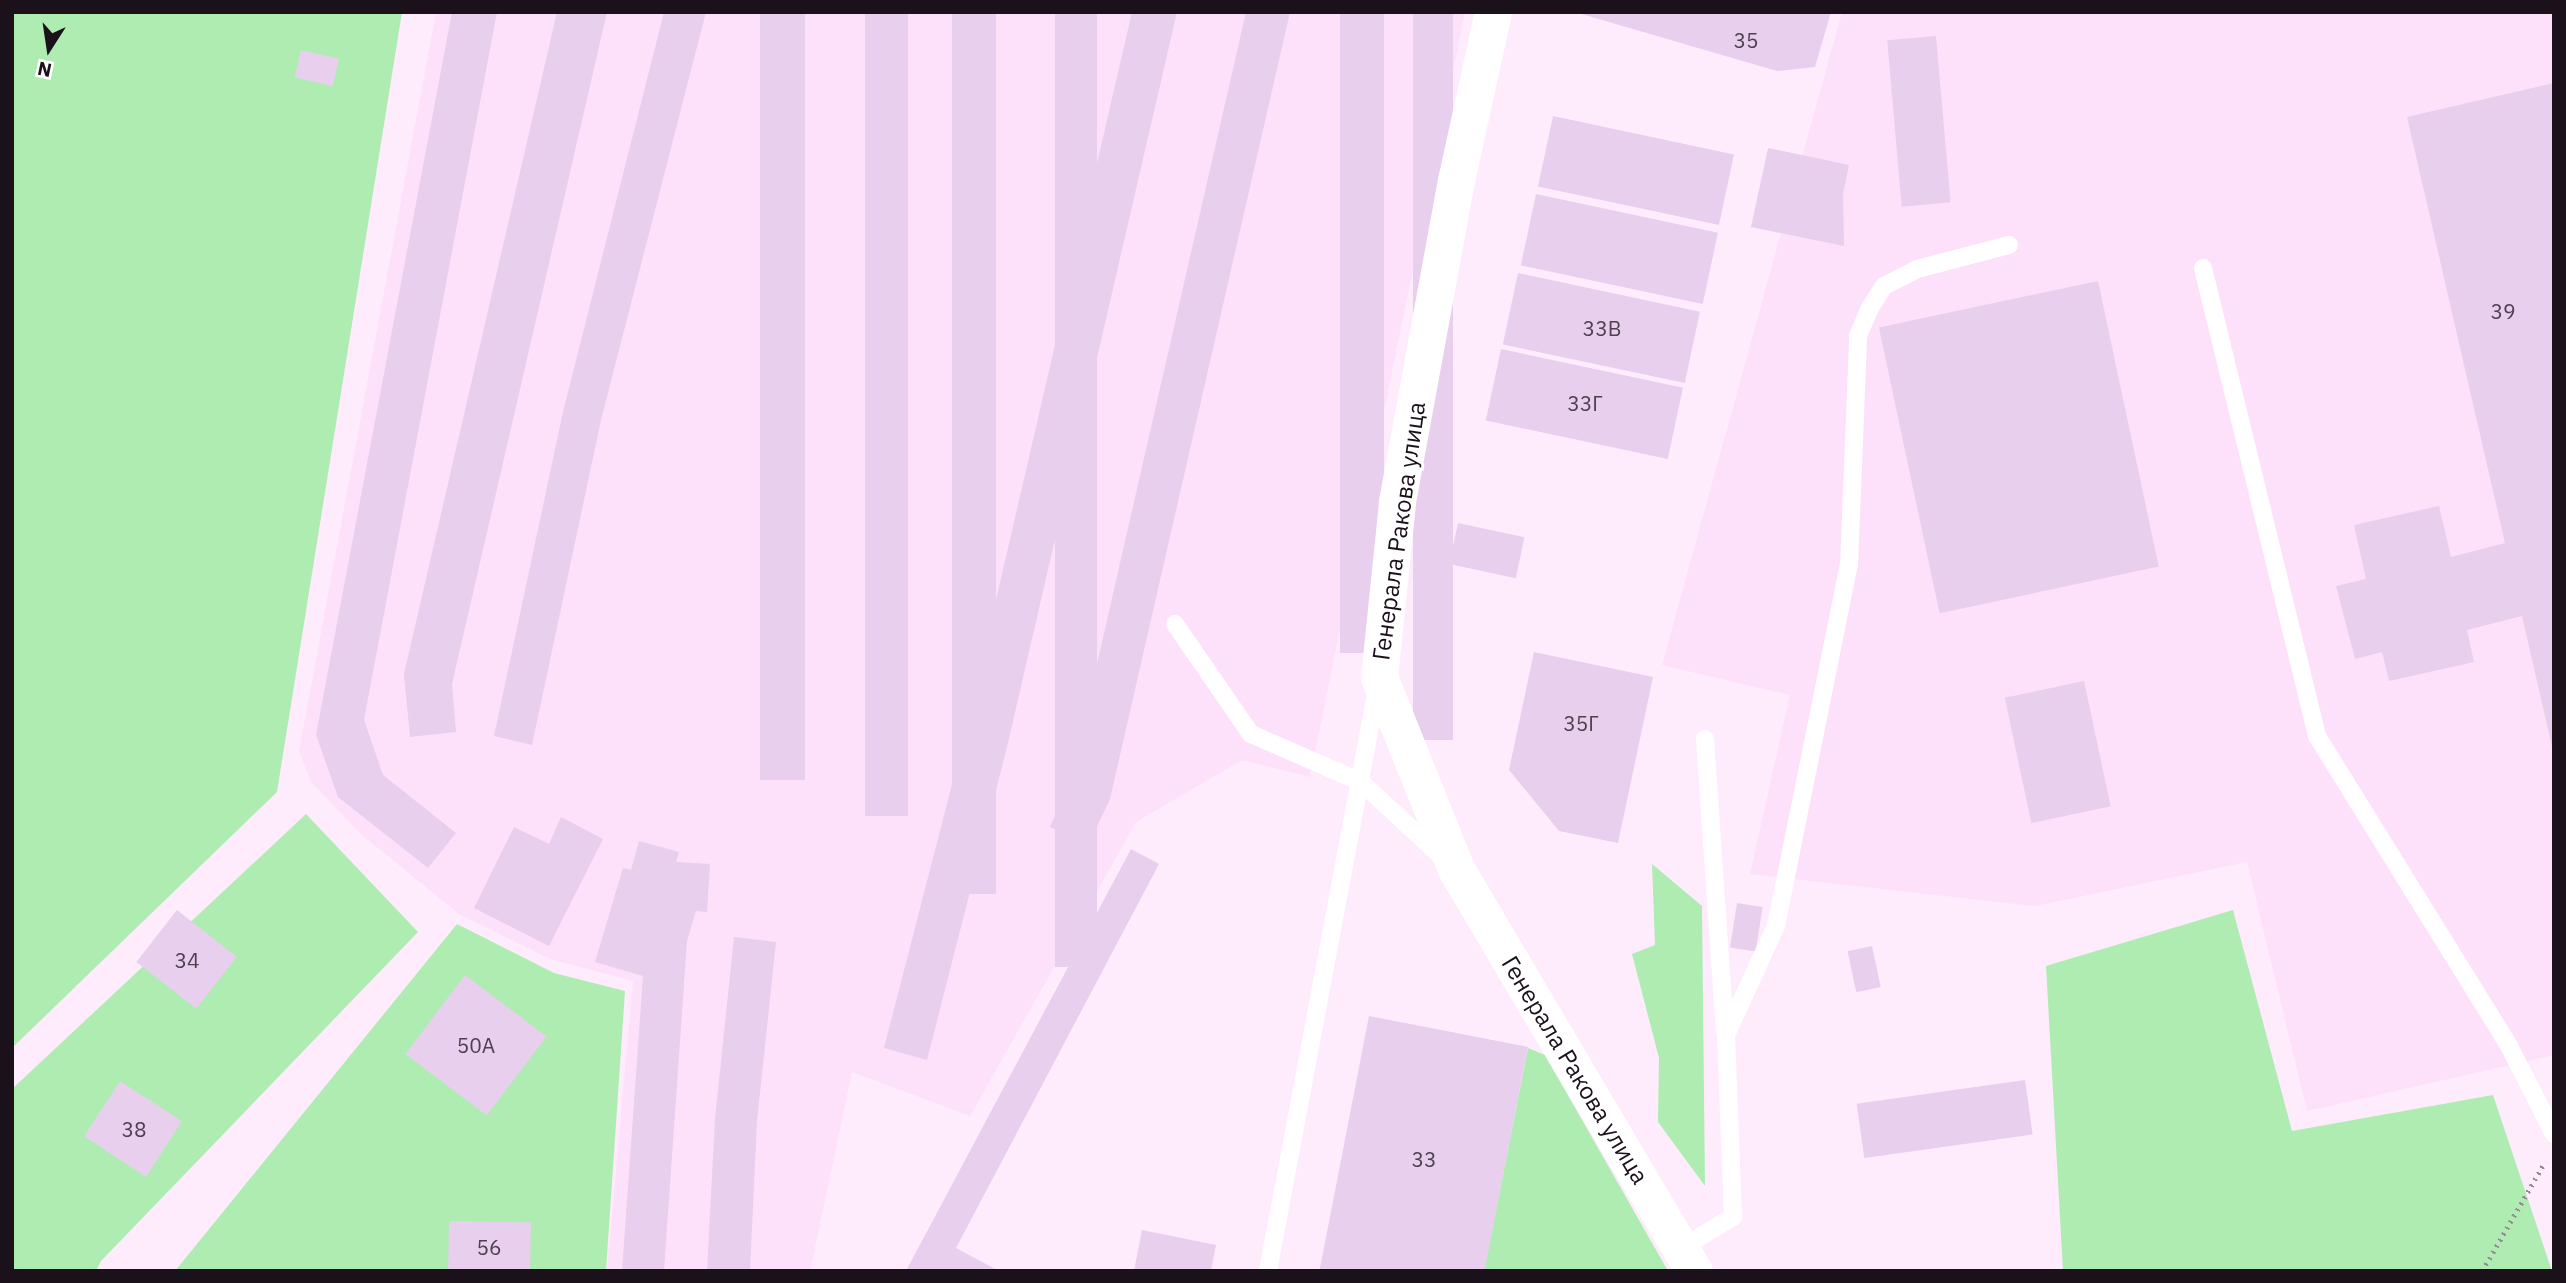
<!DOCTYPE html>
<html>
<head>
<meta charset="utf-8">
<style>
  body { margin:0 }
  #map { position:relative; width:2566px; height:1283px; overflow:hidden; background:#feecfc; font-family:"IBM Plex Sans",sans-serif }
  div>[style] { position:absolute }
  .built>* { inset:0; background:#fde0fa }
  .green>* { inset:0; background:#aeecb2 }
  .building>* { inset:0; background:#e8cfee; transform-origin:0 0 }
  .path>* { height:4.5px; margin-top:-2.25px; transform-origin:0; background:repeating-linear-gradient(90deg,#988a97 0 2px,transparent 0 7px) }
  .service>* { height:18px; margin:-9px; padding:0 9px; transform-origin:9px; border-radius:9px; background:#fff }
  .minor>* { height:37px; margin:-18.5px; padding:0 18.5px; transform-origin:18.5px; border-radius:18.5px; background:#fff }
  span { translate:-50% -50%; white-space:nowrap; text-align:center; line-height:1.15; -webkit-text-stroke:6px #fff; paint-order:stroke }
  .number-label { font-size:21px; color:#4e404f }
  .number-label span { -webkit-text-stroke-width:0 }
  .street-label { font-size:24px; color:#1b111a }
  .frame { position:absolute; inset:0; border:14px solid #1b111a; pointer-events:none }
  .north { position:absolute; left:14px; top:14px; width:70px; height:70px; -webkit-text-stroke:5px #fff; paint-order:stroke; rotate:192deg; font-size:19px; font-weight:700; line-height:28px; text-align:center; color:#1b111a }
  .north::after { content:''; display:block; margin:auto; width:24px; height:32px; background:#1b111a; clip-path:polygon(50% 0,100% 100%,50% 72%,0 100%) }
</style>
</head>
<body>
<div id="map">
  <div class="built">
    <div style="clip-path:polygon(436px 12px,1465px 12px,1310px 777px,1242px 760px,1136px 822px,970px 1116px,852px 1072px,810px 1271px,607px 1271px,633px 981px,550px 959px,459px 914px,362px 835px,311px 782px,299px 751px)"></div>
    <div style="clip-path:polygon(1842px 12px,2554px 12px,2554px 1055px,2307px 1111px,2247px 862px,2035px 906px,1750px 874px,1790px 695px,1662px 665px)"></div>
  </div>
  <div class="green">
    <div style="clip-path:polygon(12px 12px,402px 12px,277px 792px,12px 1048px)"></div>
    <div style="clip-path:polygon(306px 814px,418px 932px,101px 1261px,96px 1271px,12px 1271px,12px 1089px)"></div>
    <div style="clip-path:polygon(1652px 864px,1702px 906px,1705px 1186px,1658px 1122px,1659px 1058px,1632px 954px,1655px 945px)"></div>
    <div style="clip-path:polygon(2233px 910px,2292px 1131px,2493px 1095px,2552px 1271px,2063px 1271px,2046px 966px)"></div>
    <div style="clip-path:polygon(457px 924px,554px 973px,625px 991px,606px 1271px,175px 1271px)"></div>
    <div style="clip-path:polygon(1528px 1048px,1545px 1055px,1668px 1271px,1484px 1271px)"></div>
  </div>
  <div class="building">
    <div style="clip-path:polygon(452px 12px,497px 12px,364px 720px,383px 775px,456px 833px,428px 868px,338px 797px,316px 735px)"></div>
    <div style="clip-path:polygon(557px 12px,607px 12px,452px 684px,456px 732px,410px 737px,404px 674px)"></div>
    <div style="clip-path:polygon(664px 12px,706px 12px,601px 420px,532px 745px,494px 736px,563px 412px)"></div>
    <div style="left:760px;top:12px;width:45px;height:768px"></div>
    <div style="left:865px;top:12px;width:43px;height:804px"></div>
    <div style="left:952px;top:12px;width:44px;height:882px"></div>
    <div style="left:1055px;top:12px;width:42px;height:955px"></div>
    <div style="clip-path:polygon(1132px 12px,1177px 12px,1007px 747px,927px 1060px,884px 1048px,965px 734px)"></div>
    <div style="clip-path:polygon(1246px 12px,1290px 12px,1110px 799px,1088px 845px,1050px 827px,1070px 782px)"></div>
    <div style="left:1340px;top:12px;width:44px;height:641px"></div>
    <div style="left:1413px;top:12px;width:40px;height:728px"></div>
    <div style="clip-path:polygon(1831px 12px,1815px 67px,1777px 71px,1578px 13px)"></div>
    <div style="left:1936px;top:36px;width:167px;height:49px;rotate:85deg"></div>
    <div style="left:301px;top:50px;width:39px;height:28px;rotate:13deg"></div>
    <div style="clip-path:polygon(2554px 83px,2554px 751px,2553px 751px,2522px 616px,2467px 630px,2474px 662px,2389px 681px,2382px 652px,2355px 659px,2336px 586px,2366px 579px,2354px 525px,2439px 506px,2451px 557px,2505px 543px,2407px 117px)"></div>
    <div style="left:1553px;top:116px;width:185px;height:72px;rotate:12deg"></div>
    <div style="clip-path:polygon(1768px 148px,1849px 165px,1843px 194px,1844px 246px,1751px 227px)"></div>
    <div style="left:1536px;top:194px;width:186px;height:73px;rotate:12deg"></div>
    <div style="left:1518px;top:273px;width:186px;height:73px;rotate:12deg"></div>
    <div style="left:2098px;top:281px;width:292px;height:224px;rotate:78deg"></div>
    <div style="left:1501px;top:349px;width:186px;height:73px;rotate:12deg"></div>
    <div style="left:1458px;top:523px;width:68px;height:42px;rotate:12deg"></div>
    <div style="clip-path:polygon(1534px 652px,1653px 677px,1618px 843px,1559px 831px,1509px 770px)"></div>
    <div style="left:2084px;top:681px;width:128px;height:81px;rotate:78deg"></div>
    <div style="clip-path:polygon(561px 817px,603px 839px,549px 946px,474px 908px,514px 827px,549px 844px)"></div>
    <div style="clip-path:polygon(639px 841px,679px 852px,676px 862px,710px 864px,707px 912px,696px 911px,687px 941px,664px 1271px,622px 1271px,643px 976px,595px 962px,623px 868px,631px 870px)"></div>
    <div style="clip-path:polygon(1131px 849px,1159px 864px,956px 1248px,999px 1271px,912px 1271px,907px 1269px)"></div>
    <div style="left:1737px;top:903px;width:26px;height:45px;rotate:9deg"></div>
    <div style="left:177px;top:910px;width:76px;height:66px;rotate:38deg"></div>
    <div style="clip-path:polygon(734px 937px,776px 942px,757px 1121px,750px 1271px,707px 1271px,715px 1119px)"></div>
    <div style="left:1872px;top:946px;width:42px;height:25px;rotate:78deg"></div>
    <div style="left:465px;top:975px;width:102px;height:99px;rotate:37deg"></div>
    <div style="left:1369px;top:1016px;width:162px;height:260px;rotate:11deg"></div>
    <div style="left:2025px;top:1080px;width:55px;height:170px;rotate:82deg"></div>
    <div style="left:120px;top:1081px;width:74px;height:66px;rotate:33deg"></div>
    <div style="left:449px;top:1221px;width:82px;height:50px;rotate:1deg"></div>
    <div style="clip-path:polygon(1142px 1230px,1216px 1245px,1211px 1271px,1134px 1271px)"></div>
  </div>
  <div class="path">
    <div style="left:2482px;top:1271px;width:126px;rotate:-60deg"></div>
  </div>
  <div class="service">
    <div style="left:2203px;top:268px;width:482px;rotate:76.3deg"></div>
    <div style="left:2317px;top:736px;width:365px;rotate:58.2deg"></div>
    <div style="left:2509px;top:1046px;width:99px;rotate:62.9deg"></div>
    <div style="left:1175px;top:624px;width:134px;rotate:55.4deg"></div>
    <div style="left:1251px;top:734px;width:120px;rotate:23.6deg"></div>
    <div style="left:1361px;top:782px;width:110px;rotate:42.8deg"></div>
    <div style="left:1705px;top:739px;width:294px;rotate:86.1deg"></div>
    <div style="left:1681px;top:1248px;width:61px;rotate:-30.8deg"></div>
    <div style="left:1733px;top:1217px;width:182px;rotate:-92.2deg"></div>
    <div style="left:1726px;top:1035px;width:120px;rotate:-65.4deg"></div>
    <div style="left:1776px;top:926px;width:368px;rotate:-78.6deg"></div>
    <div style="left:1849px;top:565px;width:229px;rotate:-87.7deg"></div>
    <div style="left:1858px;top:336px;width:30px;rotate:-67deg"></div>
    <div style="left:1870px;top:308px;width:26px;rotate:-58deg"></div>
    <div style="left:1884px;top:286px;width:37px;rotate:-27deg"></div>
    <div style="left:1917px;top:269px;width:95px;rotate:-14.6deg"></div>
    <div style="left:1268px;top:1271px;width:592px;rotate:-79.39deg"></div>
  </div>
  <div class="minor">
    <div style="left:1493px;top:12px;width:172px;rotate:102.4deg"></div>
    <div style="left:1456px;top:180px;width:328px;rotate:100.4deg"></div>
    <div style="left:1397px;top:503px;width:175px;rotate:95.9deg"></div>
    <div style="left:1379px;top:677px;width:207px;rotate:68.1deg"></div>
    <div style="left:1456px;top:869px;width:467px;rotate:59.4deg"></div>
  </div>
  <div class="number-label">
    <span style="left:1746px;top:40px">35</span>
    <span style="left:2503px;top:311px">39</span>
    <span style="left:1602px;top:328px">33В</span>
    <span style="left:1585px;top:403px">33Г</span>
    <span style="left:1581px;top:723px">35Г</span>
    <span style="left:187px;top:960px">34</span>
    <span style="left:476px;top:1045px">50А</span>
    <span style="left:134px;top:1129px">38</span>
    <span style="left:1424px;top:1159px">33</span>
    <span style="left:489px;top:1247px">56</span>
  </div>
  <div class="street-label">
    <span style="left:1399px;top:531px;rotate:-82deg">Генерала Ракова улица</span>
    <span style="left:1575px;top:1070px;rotate:59deg">Генерала Ракова улица</span>
  </div>
  <div class="frame"></div>
  <div class="north">N</div>
</div>
</body>
</html>
